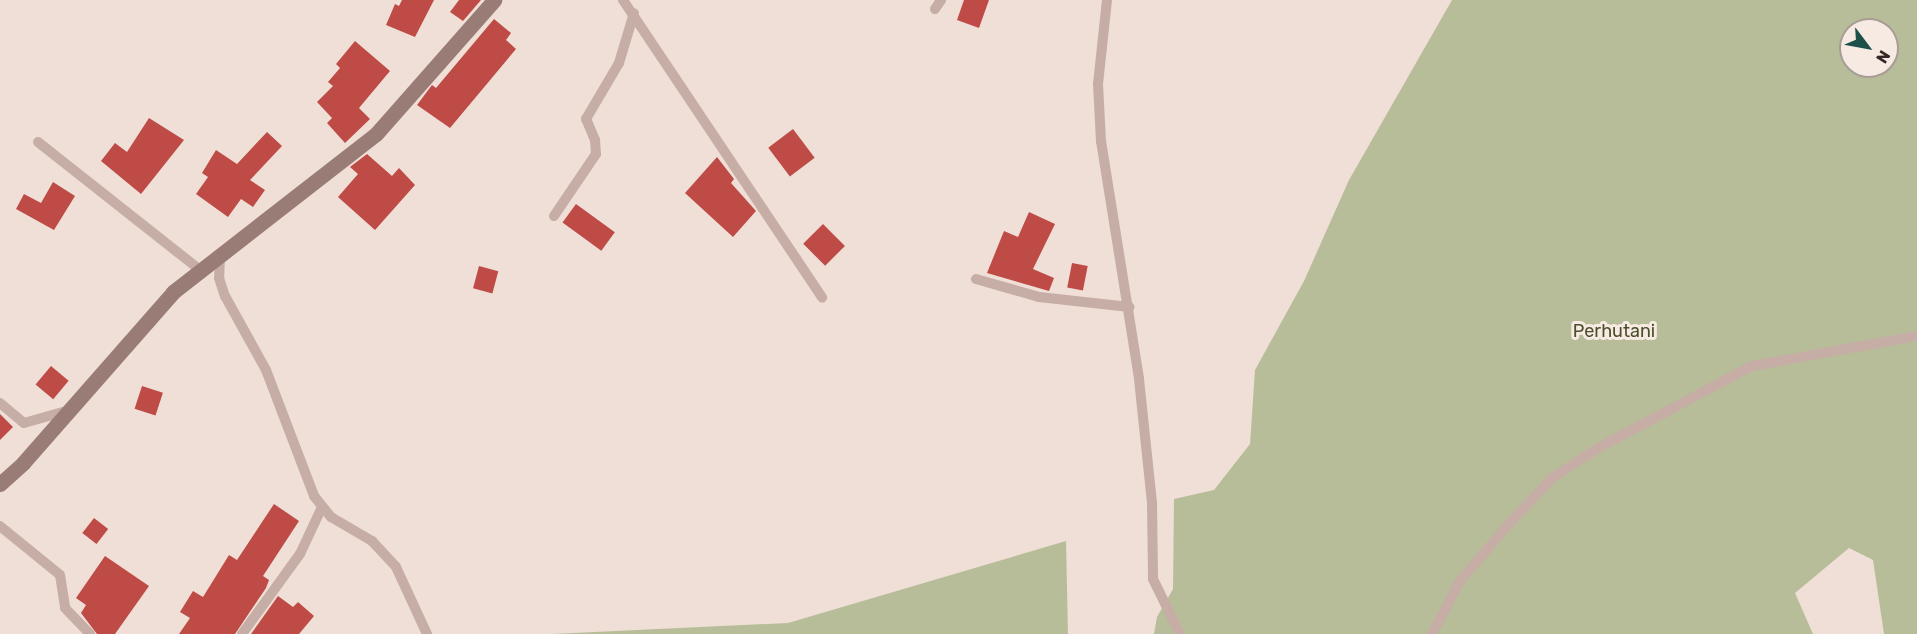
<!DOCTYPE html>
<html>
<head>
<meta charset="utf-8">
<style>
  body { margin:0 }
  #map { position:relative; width:1917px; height:634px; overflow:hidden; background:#efdfd7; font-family:Rubik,sans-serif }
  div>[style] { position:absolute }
  .green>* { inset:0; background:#b8bd99 }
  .building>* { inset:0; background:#be4b46; transform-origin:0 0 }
  .street>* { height:10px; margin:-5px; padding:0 5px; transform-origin:5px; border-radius:5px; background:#c6ada5 }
  .secondary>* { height:15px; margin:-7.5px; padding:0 7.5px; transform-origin:7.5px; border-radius:7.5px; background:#997c76 }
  span { translate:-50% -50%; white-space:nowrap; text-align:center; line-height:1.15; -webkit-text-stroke:6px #f7eae3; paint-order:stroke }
  .park-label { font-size:18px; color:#494e2b }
  .north { position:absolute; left:1839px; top:18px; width:60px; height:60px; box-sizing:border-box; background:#f7eae3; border:2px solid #a89c97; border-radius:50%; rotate:122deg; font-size:16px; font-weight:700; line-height:24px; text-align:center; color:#322725 }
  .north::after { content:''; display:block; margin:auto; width:21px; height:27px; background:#1e504a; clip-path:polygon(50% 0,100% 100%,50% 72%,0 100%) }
</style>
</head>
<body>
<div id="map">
  <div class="green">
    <div style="clip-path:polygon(evenodd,1452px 0,1917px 0,1917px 634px,1884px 634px,1873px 560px,1849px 548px,1795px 593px,1813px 634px,1154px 634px,1157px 617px,1173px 589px,1174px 499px,1214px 490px,1250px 444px,1255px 370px,1304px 281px,1349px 180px,1452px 0,1851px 30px,1887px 30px,1887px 66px,1851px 66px,1851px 30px)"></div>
    <div style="clip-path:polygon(1066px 541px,1068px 634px,552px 634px,788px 623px)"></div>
  </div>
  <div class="building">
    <div style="clip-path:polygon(402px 0,434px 0,415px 37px,386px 25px,395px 4px,399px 6px)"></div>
    <div style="clip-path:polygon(459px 0,481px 0,463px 21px,450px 12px)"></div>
    <div style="clip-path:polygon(964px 0,989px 0,979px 28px,957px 20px)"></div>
    <div style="clip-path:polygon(494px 19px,511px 33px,506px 40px,516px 49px,450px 128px,417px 105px,432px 85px,436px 88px)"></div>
    <div style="clip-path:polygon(355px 41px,390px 71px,359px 108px,370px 119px,345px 143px,327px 123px,332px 118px,317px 102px,333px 86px,328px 82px,340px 68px,336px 64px)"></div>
    <div style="clip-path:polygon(149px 118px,184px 140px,141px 194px,101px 161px,115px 143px,127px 152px)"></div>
    <div style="left:793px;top:129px;width:36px;height:31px;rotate:53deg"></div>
    <div style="clip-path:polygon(267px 132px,282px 146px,250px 180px,265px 190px,253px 207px,241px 199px,228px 217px,196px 194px,208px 177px,202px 173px,216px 150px,237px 164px)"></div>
    <div style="clip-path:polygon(367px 154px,392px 176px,399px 168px,415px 185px,375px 230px,338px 197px,358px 174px,350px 167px)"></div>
    <div style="clip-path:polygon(717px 157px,734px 179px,731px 183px,756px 211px,733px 237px,685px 193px)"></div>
    <div style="clip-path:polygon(53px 182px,75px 196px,54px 230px,16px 209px,24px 194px,41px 203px)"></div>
    <div style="left:576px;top:204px;width:48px;height:23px;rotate:36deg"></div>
    <div style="clip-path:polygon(1029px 212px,1055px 224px,1033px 269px,1054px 278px,1049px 291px,987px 273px,1004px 231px,1018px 237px)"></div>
    <div style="left:823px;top:224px;width:31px;height:28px;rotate:45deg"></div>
    <div style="left:1072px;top:263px;width:16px;height:25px;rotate:11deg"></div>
    <div style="left:479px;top:266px;width:20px;height:23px;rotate:15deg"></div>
    <div style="left:51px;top:366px;width:23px;height:24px;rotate:40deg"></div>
    <div style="left:142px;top:386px;width:22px;height:24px;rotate:18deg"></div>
    <div style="clip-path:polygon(0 414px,13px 427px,0 440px)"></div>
    <div style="clip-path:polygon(274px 504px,299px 521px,263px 576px,269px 580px,266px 588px,235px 634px,179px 634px,190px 618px,180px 612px,193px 591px,203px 597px,229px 555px,237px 560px)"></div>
    <div style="left:94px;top:518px;width:18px;height:19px;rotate:38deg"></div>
    <div style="clip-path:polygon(105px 556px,149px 586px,115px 634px,97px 634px,81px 613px,86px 605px,76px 598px)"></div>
    <div style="clip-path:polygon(278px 596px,293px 607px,298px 602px,314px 616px,299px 634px,251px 634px)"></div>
  </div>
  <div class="street">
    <div style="left:623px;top:0;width:358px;rotate:56.2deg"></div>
    <div style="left:1107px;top:0;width:84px;rotate:96.1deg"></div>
    <div style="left:1098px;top:84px;width:57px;rotate:87deg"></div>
    <div style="left:1101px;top:141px;width:241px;rotate:80.9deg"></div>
    <div style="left:1139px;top:379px;width:125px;rotate:84deg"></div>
    <div style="left:1152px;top:503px;width:76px;rotate:89.2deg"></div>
    <div style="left:1153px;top:579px;width:61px;rotate:63.9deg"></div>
    <div style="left:935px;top:9px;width:11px;rotate:-56deg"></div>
    <div style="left:38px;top:142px;width:206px;rotate:38.3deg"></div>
    <div style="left:554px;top:216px;width:75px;rotate:-55.9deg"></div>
    <div style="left:596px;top:154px;width:14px;rotate:-94deg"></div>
    <div style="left:595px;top:140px;width:23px;rotate:-113deg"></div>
    <div style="left:586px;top:119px;width:65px;rotate:-59.5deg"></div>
    <div style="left:619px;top:63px;width:52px;rotate:-73.3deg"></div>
    <div style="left:220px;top:254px;width:24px;rotate:92deg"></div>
    <div style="left:219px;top:278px;width:19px;rotate:72deg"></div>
    <div style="left:225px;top:296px;width:85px;rotate:61deg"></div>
    <div style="left:266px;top:370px;width:135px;rotate:69.1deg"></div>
    <div style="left:314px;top:496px;width:27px;rotate:51deg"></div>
    <div style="left:331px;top:517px;width:48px;rotate:30.3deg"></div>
    <div style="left:372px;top:541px;width:35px;rotate:47deg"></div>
    <div style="left:396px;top:567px;width:74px;rotate:65.2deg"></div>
    <div style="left:976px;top:279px;width:66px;rotate:15.9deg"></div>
    <div style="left:1039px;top:297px;width:91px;rotate:6.3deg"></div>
    <div style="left:0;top:403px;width:31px;rotate:40deg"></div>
    <div style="left:24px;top:423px;width:44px;rotate:-15.9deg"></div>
    <div style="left:0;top:526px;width:77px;rotate:39.2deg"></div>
    <div style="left:60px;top:575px;width:33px;rotate:81deg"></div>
    <div style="left:65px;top:608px;width:36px;rotate:46deg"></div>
    <div style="left:242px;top:634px;width:99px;rotate:-54.1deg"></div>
    <div style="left:300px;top:554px;width:52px;rotate:-64.9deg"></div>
    <div style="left:1432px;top:634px;width:60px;rotate:-62.2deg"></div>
    <div style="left:1460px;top:581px;width:72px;rotate:-49.5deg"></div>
    <div style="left:1507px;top:526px;width:66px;rotate:-46.8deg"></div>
    <div style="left:1552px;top:478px;width:57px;rotate:-32.9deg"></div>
    <div style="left:1600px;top:447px;width:172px;rotate:-28.1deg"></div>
    <div style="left:1752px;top:366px;width:168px;rotate:-10.3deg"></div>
  </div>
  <div class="secondary">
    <div style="left:0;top:484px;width:31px;rotate:-42deg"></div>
    <div style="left:23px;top:463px;width:227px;rotate:-48.7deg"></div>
    <div style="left:173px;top:292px;width:257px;rotate:-37.9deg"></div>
    <div style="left:376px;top:134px;width:179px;rotate:-48.6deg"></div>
  </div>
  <div class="park-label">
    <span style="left:1614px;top:331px">Perhutani</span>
  </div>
  <div class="north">N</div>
</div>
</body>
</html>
